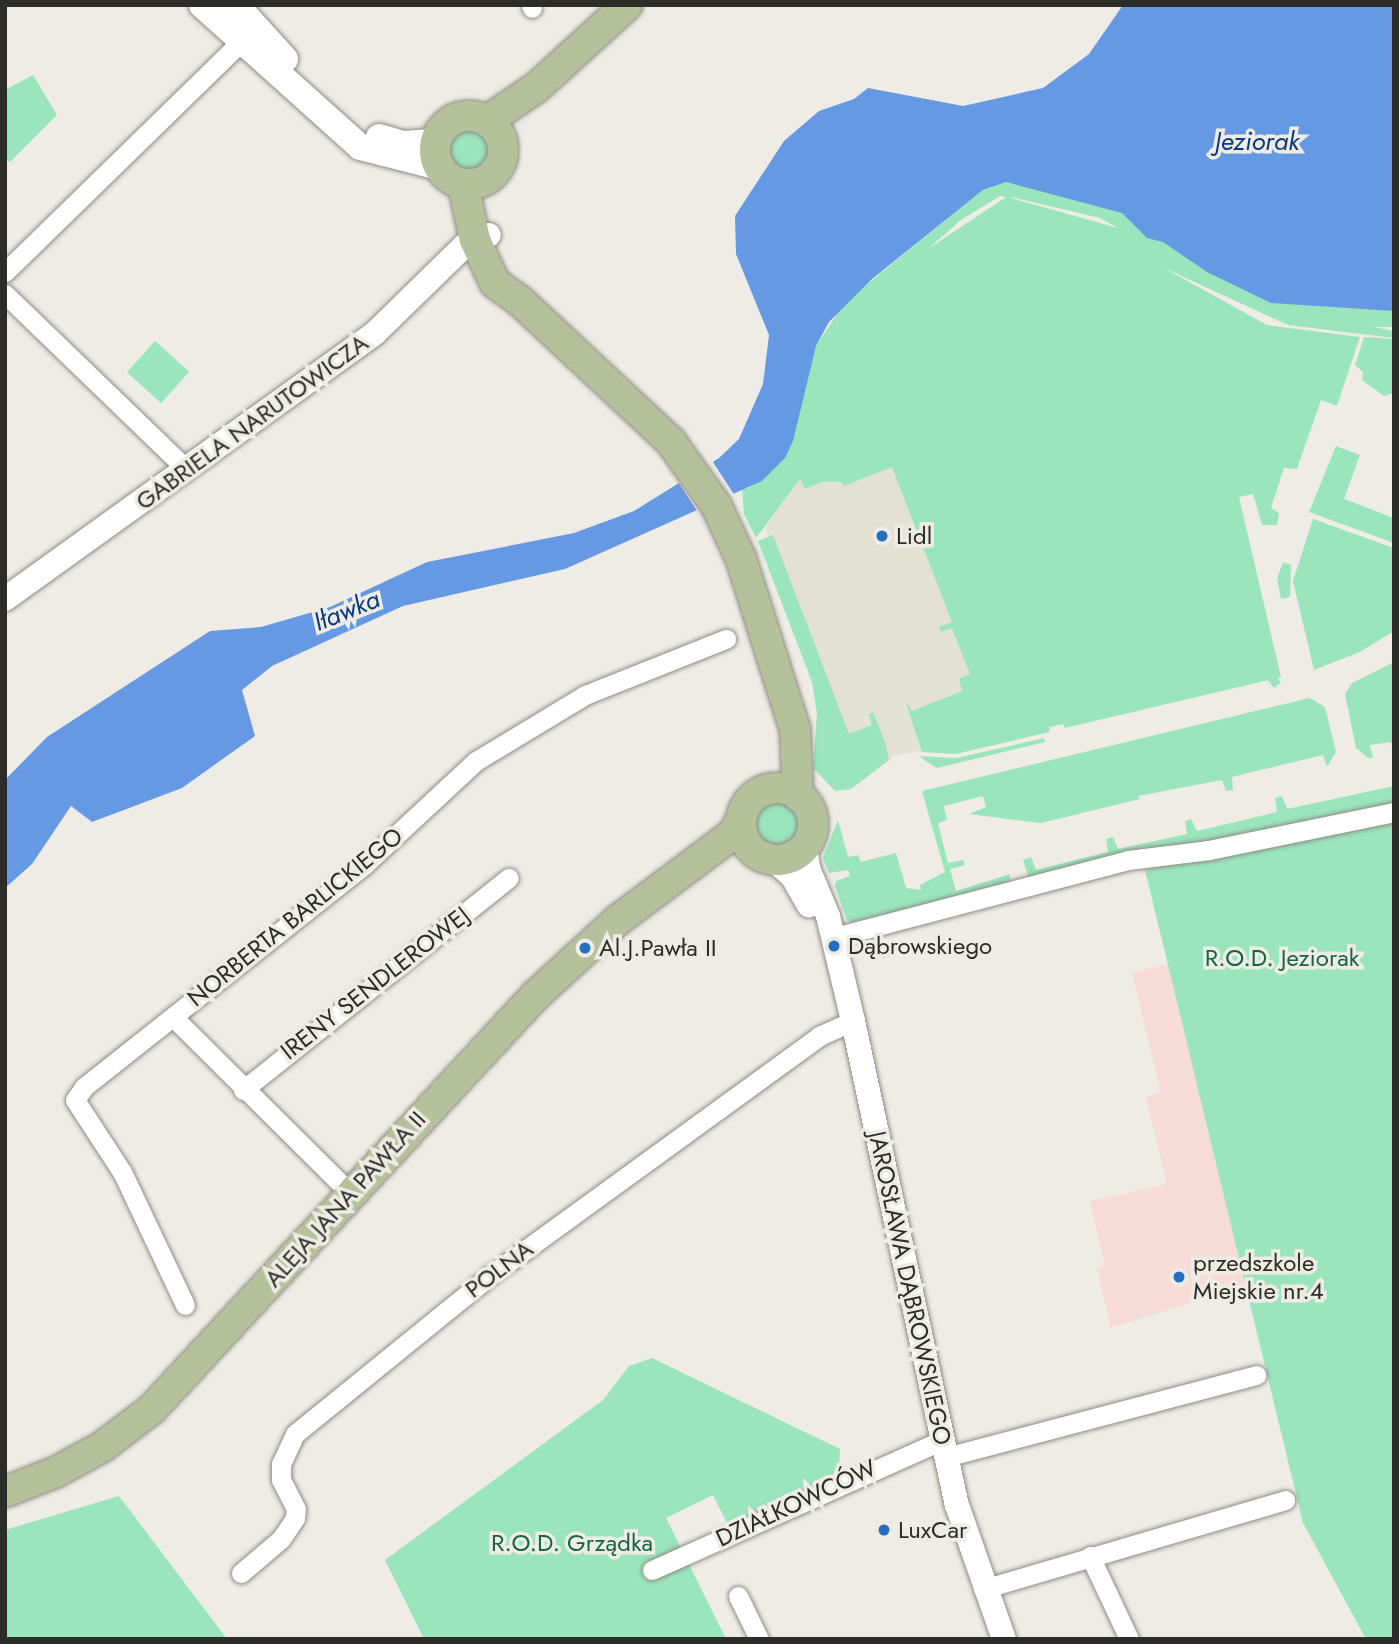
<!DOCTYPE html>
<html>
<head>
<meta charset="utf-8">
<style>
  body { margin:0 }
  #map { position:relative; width:1399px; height:1644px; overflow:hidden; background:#eeece4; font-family:Jost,sans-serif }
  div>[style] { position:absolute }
  .built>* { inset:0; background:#e3e1d2 }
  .education>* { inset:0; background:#f6dbd6 }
  .green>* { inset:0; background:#9ae5bc; transform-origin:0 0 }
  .round { border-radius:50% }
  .water>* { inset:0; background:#6599e4 }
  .pier>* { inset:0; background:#eeece4; transform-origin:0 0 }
  .roads { filter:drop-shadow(0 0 2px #8d8c84) drop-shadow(0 0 2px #8d8c84) }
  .minor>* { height:19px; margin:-9.5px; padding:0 9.5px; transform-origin:9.5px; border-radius:9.5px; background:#fff }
  .tertiary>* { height:24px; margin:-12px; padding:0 12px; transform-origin:12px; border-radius:12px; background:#fff }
  .secondary>* { height:26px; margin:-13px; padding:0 13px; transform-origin:13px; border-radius:13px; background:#fff }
  .primary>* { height:30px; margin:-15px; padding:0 15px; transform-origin:15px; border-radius:15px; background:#b4c19b }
  .primary>.ring { margin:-15px; padding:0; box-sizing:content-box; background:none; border:30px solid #b4c19b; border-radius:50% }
  .dots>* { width:19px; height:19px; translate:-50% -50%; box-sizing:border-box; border:4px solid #eeece4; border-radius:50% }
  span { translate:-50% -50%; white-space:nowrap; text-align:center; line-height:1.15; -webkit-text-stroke:7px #eeece4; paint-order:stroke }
  .street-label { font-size:24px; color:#2c2c29 }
  .poi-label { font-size:24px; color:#2c2c29 }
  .left { translate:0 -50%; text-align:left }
  .park-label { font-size:24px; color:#156442 }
  .water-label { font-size:26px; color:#093b7e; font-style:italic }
  .frame { position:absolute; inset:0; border:7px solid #2c2c29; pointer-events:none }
</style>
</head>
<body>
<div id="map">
  <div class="built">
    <div style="clip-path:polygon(896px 453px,1007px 742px,955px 754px,917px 751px,894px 756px,851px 789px,808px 643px,765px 528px,800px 478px,805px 489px)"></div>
  </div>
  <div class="education">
    <div style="clip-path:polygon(1168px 964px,1245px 1285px,1111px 1328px,1097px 1268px,1105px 1266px,1090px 1201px,1167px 1184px,1146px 1097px,1161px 1093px,1132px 973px)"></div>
  </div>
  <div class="green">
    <div style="clip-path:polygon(33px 75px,57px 115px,10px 162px,5px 159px,5px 90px)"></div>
    <div class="round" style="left:448px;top:129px;width:42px;height:42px"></div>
    <div style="clip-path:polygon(evenodd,1006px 182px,1122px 212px,1394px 264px,1394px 327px,1374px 327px,1394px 331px,1394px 338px,1288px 325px,1162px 267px,1267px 325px,1360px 337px,1337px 406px,1321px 400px,1297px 469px,1284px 468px,1271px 508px,1279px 513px,1277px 525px,1262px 525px,1253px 494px,1239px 497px,1281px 677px,1065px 728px,1063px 724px,1049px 727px,1050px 732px,955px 754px,922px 752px,905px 700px,912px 711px,962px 691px,959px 679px,970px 674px,952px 628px,941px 632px,939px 627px,952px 622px,892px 467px,844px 486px,842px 482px,822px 482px,805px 489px,800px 479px,756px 538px,744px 514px,742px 488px,749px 488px,785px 458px,816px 346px,845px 302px,983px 190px,1006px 182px,1000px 196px,1006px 197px,928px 249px,961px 220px,1000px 196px,1006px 182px,1011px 197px,1100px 218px,1118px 228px,1011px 198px,1011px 197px)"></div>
    <div style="clip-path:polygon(1364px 337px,1394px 339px,1394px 393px,1384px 396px,1362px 380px,1363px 372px,1355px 365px)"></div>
    <div style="left:155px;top:341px;width:46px;height:42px;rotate:42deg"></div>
    <div style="clip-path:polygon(1336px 446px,1360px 455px,1344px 499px,1394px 518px,1394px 543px,1309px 512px)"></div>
    <div style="clip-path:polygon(1313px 519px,1394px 548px,1394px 631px,1360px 652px,1314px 670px,1293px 581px)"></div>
    <div style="clip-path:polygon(773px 535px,849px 734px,872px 725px,869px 715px,873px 712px,886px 745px,889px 760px,851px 789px,835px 791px,813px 768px,817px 713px,812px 682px,758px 541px)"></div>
    <div style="clip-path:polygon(1283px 562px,1291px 565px,1290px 597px,1281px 599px,1277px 579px)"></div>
    <div style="clip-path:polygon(1394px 662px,1394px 753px,1391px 742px,1370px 745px,1373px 758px,1368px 758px,1356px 748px,1345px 694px,1352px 683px)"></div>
    <div style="left:1281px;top:682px;width:9px;height:222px;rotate:139deg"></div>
    <div style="clip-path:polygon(1310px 698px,1325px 707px,1336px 752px,1327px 767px,1323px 755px,1232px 777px,1233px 790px,1226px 791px,1222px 780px,1138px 796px,1140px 799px,1041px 823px,969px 814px,986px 807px,983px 796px,944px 806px,947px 820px,938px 823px,948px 863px,963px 860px,965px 865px,950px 869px,956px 891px,1010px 874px,1010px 882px,852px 923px,847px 920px,835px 886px,836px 881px,850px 876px,848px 870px,829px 873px,823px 858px,838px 820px,848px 857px,858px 855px,861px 862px,896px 853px,906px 888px,921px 890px,920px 885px,945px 872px,922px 791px)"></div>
    <div style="clip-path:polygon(1044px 738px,1045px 742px,937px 768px,918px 756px,957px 758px)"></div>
    <div style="clip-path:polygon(1394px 786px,1394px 803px,1029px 878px,1023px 860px,1031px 857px,1036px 870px,1108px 852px,1106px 839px,1113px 837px,1118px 849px,1187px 834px,1185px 821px,1191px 819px,1197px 831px,1277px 812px,1275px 798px,1282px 796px,1287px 809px)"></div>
    <div class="round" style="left:753px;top:802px;width:46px;height:46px"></div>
    <div style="clip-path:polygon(1394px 820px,1394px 1639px,1366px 1639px,1303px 1523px,1145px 870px)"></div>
    <div style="clip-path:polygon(652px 1358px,840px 1449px,839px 1471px,748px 1518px,727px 1523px,713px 1495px,666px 1518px,726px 1639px,424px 1639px,385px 1560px,603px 1400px,629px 1366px)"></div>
    <div style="clip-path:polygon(119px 1496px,227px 1639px,5px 1639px,5px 1530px)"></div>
  </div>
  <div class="water">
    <div style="clip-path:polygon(1123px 5px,1394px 5px,1394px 311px,1271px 303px,1207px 272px,1163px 242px,1147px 238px,1122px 213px,1006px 182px,983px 190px,872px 279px,829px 322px,816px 346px,793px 441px,785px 458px,762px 481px,565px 569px,403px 606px,272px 666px,242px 690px,255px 736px,182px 788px,92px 822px,71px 806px,32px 864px,5px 888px,5px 780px,47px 737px,210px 631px,261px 627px,330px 607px,427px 562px,574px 533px,634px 511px,719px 458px,739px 439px,763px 384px,769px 335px,736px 254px,735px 216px,784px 141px,819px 111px,854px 99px,868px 88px,963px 106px,1043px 88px,1089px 54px)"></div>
  </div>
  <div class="pier">
    <div style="left:711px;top:459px;width:43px;height:40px;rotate:57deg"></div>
  </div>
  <div class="roads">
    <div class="minor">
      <div style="left:531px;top:5px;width:3px;rotate:72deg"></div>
      <div style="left:5px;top:272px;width:330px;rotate:-44.3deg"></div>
      <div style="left:5px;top:294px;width:253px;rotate:44deg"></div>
      <div style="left:831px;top:938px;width:307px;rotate:-14.7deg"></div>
      <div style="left:1128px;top:860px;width:82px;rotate:-7deg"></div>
      <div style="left:1209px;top:850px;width:189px;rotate:-11.6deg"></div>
      <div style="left:173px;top:1017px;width:248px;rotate:44.8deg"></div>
      <div style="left:243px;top:1090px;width:340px;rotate:-38.6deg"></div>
      <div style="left:185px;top:1305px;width:147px;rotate:-115.3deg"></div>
      <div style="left:122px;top:1172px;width:86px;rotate:-123.1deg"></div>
      <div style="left:75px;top:1100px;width:16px;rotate:-55deg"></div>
      <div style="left:84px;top:1087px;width:359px;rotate:-38.4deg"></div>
      <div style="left:365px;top:864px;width:151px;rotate:-42.9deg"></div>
      <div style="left:476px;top:761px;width:127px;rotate:-31.2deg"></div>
      <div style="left:585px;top:695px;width:152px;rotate:-21.7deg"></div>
      <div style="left:946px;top:1457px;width:321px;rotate:-14.8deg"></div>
      <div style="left:1090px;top:1556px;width:92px;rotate:64.8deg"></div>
      <div style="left:652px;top:1570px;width:318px;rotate:-24.1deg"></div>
      <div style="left:241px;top:1573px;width:52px;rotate:-40.4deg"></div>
      <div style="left:281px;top:1539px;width:25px;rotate:-56deg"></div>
      <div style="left:295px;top:1518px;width:9px;rotate:-84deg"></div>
      <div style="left:296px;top:1509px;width:33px;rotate:-117deg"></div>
      <div style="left:281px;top:1480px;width:16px;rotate:-90deg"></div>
      <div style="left:281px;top:1464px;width:33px;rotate:-65deg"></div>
      <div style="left:295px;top:1434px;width:254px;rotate:-39.1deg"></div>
      <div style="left:492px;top:1274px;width:404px;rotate:-36deg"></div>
      <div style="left:819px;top:1036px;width:37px;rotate:-24deg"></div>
      <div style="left:983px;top:1589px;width:315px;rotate:-16.4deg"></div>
      <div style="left:738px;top:1596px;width:48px;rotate:64deg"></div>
    </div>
    <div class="tertiary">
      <div style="left:5px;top:599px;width:456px;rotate:-35.7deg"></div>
      <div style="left:375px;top:333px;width:124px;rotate:-44.3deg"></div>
      <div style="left:464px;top:246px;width:27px;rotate:-24deg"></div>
      <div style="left:805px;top:846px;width:22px;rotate:82deg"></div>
      <div style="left:808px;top:868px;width:52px;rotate:67.4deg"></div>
      <div style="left:828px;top:916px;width:108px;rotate:76.6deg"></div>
      <div style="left:853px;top:1021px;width:495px;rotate:77.9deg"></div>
      <div style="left:957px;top:1505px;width:142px;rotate:70.7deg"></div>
      <div style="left:774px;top:860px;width:24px;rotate:42deg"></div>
      <div style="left:792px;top:876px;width:34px;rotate:60deg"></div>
    </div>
    <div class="secondary">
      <div style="left:202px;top:5px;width:212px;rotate:41.9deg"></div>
      <div style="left:360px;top:147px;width:81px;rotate:14.2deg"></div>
      <div style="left:236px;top:5px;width:73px;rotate:47.8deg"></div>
      <div style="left:379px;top:137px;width:26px;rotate:16deg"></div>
      <div style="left:404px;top:144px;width:32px;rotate:-4deg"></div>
    </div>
    <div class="primary">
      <div class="ring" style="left:435px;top:116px;width:38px;height:38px"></div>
      <div style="left:487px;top:121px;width:60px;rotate:-34.2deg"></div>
      <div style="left:537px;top:87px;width:122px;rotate:-42.3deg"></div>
      <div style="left:463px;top:184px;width:57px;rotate:77.9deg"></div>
      <div style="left:475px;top:240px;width:47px;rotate:65.1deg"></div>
      <div style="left:495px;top:283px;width:31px;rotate:36deg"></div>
      <div style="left:520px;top:301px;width:207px;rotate:43deg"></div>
      <div style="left:671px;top:442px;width:77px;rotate:54.5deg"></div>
      <div style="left:716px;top:505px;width:60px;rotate:65.2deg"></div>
      <div style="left:741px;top:559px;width:178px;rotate:72.4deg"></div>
      <div style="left:795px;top:729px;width:67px;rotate:87.4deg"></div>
      <div class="ring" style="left:741px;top:788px;width:42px;height:42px"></div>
      <div style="left:5px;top:1492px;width:55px;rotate:-21.4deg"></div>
      <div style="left:56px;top:1472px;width:52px;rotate:-28.5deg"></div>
      <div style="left:102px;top:1447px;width:63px;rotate:-37.2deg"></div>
      <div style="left:152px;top:1409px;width:563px;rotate:-47.16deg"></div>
      <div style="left:535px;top:996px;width:113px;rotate:-42.5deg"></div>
      <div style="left:618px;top:920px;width:144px;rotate:-36.8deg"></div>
      <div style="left:733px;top:834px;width:16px;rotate:-60deg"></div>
    </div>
  </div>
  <div class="dots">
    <div style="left:882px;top:536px;background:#256fbf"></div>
    <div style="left:834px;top:946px;background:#256fbf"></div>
    <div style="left:585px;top:948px;background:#256fbf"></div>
    <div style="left:1179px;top:1277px;background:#256fbf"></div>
    <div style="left:884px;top:1530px;background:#256fbf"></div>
  </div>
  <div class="street-label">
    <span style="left:252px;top:422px;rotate:-36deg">GABRIELA NARUTOWICZA</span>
    <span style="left:295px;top:917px;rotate:-39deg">NORBERTA BARLICKIEGO</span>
    <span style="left:375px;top:983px;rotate:-38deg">IRENY SENDLEROWEJ</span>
    <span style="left:345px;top:1199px;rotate:-48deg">ALEJA JANA PAWŁA II</span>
    <span style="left:499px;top:1269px;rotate:-37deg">POLNA</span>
    <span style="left:910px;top:1288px;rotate:78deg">JAROSŁAWA DĄBROWSKIEGO</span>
    <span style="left:796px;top:1503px;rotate:-25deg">DZIAŁKOWCÓW</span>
  </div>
  <div class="poi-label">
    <span class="left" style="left:896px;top:536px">Lidl</span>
    <span class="left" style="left:848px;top:946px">Dąbrowskiego</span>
    <span class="left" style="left:599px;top:948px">Al.J.Pawła II</span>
    <span class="left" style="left:1193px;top:1277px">przedszkole<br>Miejskie nr.4</span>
    <span class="left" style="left:898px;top:1530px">LuxCar</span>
  </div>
  <div class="park-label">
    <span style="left:1282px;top:958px">R.O.D. Jeziorak</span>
    <span style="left:572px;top:1543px">R.O.D. Grządka</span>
  </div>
  <div class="water-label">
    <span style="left:1257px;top:142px">Jeziorak</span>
    <span style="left:347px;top:611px;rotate:-22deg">Iławka</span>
  </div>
  <div class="frame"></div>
</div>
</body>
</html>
